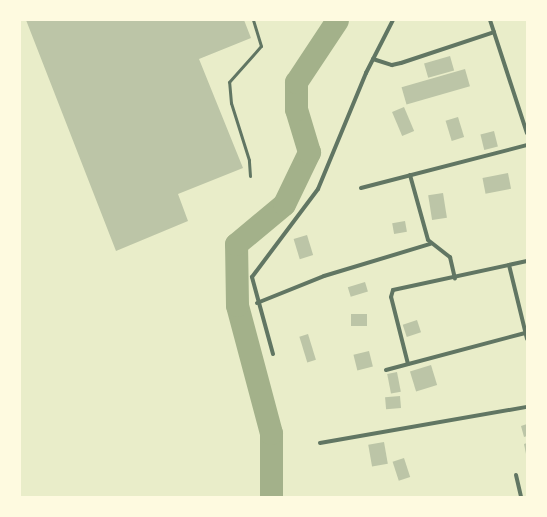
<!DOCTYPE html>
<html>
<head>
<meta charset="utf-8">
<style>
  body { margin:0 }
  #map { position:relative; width:547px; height:517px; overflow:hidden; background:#e9edc9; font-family:"PT Sans Narrow",sans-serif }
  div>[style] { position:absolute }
  .river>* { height:23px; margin:-11.5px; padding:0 11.5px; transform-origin:11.5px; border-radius:11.5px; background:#a3b18a }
  .building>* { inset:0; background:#bcc5a7; transform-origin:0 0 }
  .service>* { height:3px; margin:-1.5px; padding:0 1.5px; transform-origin:1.5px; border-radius:1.5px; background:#617663 }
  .minor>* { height:4px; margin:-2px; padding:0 2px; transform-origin:2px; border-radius:2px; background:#617663 }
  span { translate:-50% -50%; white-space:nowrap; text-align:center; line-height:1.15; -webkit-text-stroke:4px #fefae0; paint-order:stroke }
  .frame { position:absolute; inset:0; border:21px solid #fefae0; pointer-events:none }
</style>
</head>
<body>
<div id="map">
  <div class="river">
    <div style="left:271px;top:497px;width:64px;rotate:-90deg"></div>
    <div style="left:271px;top:433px;width:132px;rotate:-104.9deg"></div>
    <div style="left:237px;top:305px;width:61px;rotate:-90.9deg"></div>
    <div style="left:236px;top:244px;width:62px;rotate:-39.8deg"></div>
    <div style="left:284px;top:204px;width:58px;rotate:-64.3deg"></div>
    <div style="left:309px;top:152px;width:45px;rotate:-106.8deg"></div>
    <div style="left:296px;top:109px;width:27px;rotate:-90deg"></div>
    <div style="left:296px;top:82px;width:74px;rotate:-56.5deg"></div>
  </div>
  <div class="building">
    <div style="clip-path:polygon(26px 20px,244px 20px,251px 38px,199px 59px,243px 168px,178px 194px,188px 221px,116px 251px)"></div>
    <div style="left:450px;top:56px;width:15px;height:27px;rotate:74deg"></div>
    <div style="left:465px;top:69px;width:18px;height:66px;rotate:74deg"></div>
    <div style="left:404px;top:107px;width:26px;height:13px;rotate:67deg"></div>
    <div style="left:458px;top:117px;width:21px;height:13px;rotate:73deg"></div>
    <div style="left:494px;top:131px;width:16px;height:14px;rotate:76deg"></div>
    <div style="left:508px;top:173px;width:16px;height:26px;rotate:79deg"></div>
    <div style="left:443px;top:193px;width:25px;height:15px;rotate:81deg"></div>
    <div style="left:405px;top:221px;width:11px;height:13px;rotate:80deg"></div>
    <div style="left:307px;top:235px;width:21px;height:14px;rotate:73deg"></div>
    <div style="left:365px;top:282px;width:10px;height:18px;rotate:73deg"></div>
    <div style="left:367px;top:314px;width:12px;height:16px;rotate:90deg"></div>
    <div style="left:417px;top:320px;width:13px;height:15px;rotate:72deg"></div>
    <div style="left:308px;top:334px;width:27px;height:9px;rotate:73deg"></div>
    <div style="left:369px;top:351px;width:16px;height:16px;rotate:76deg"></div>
    <div style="left:431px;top:365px;width:21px;height:22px;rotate:73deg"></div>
    <div style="left:397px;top:372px;width:20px;height:10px;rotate:79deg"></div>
    <div style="left:400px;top:396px;width:12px;height:15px;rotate:85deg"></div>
    <div style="clip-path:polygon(527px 424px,527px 436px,524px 437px,521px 426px)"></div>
    <div style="left:384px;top:442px;width:22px;height:16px;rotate:80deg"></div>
    <div style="clip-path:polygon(527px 443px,527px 454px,526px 454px,524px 444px)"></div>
    <div style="left:404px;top:458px;width:20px;height:12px;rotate:72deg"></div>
  </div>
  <div class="service">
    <div style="left:250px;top:176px;width:16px;rotate:-94deg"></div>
    <div style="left:249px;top:160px;width:60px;rotate:-107.5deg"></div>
    <div style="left:231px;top:103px;width:21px;rotate:-95deg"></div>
    <div style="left:229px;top:82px;width:48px;rotate:-48.4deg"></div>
    <div style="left:261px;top:46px;width:27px;rotate:-107deg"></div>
  </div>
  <div class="minor">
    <div style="left:490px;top:20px;width:119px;rotate:71.9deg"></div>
    <div style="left:373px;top:59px;width:20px;rotate:18deg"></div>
    <div style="left:392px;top:65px;width:9px;rotate:-13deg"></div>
    <div style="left:401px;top:63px;width:98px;rotate:-18.4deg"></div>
    <div style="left:410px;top:175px;width:67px;rotate:74.5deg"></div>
    <div style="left:428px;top:240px;width:28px;rotate:38deg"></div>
    <div style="left:450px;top:257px;width:22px;rotate:77deg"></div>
    <div style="left:361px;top:188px;width:171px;rotate:-14.5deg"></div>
    <div style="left:509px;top:265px;width:76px;rotate:76.3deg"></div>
    <div style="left:257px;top:303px;width:72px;rotate:-21.9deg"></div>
    <div style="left:324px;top:276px;width:111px;rotate:-16.8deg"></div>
    <div style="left:273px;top:354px;width:80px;rotate:-105.3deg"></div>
    <div style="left:252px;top:277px;width:110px;rotate:-53.1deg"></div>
    <div style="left:318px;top:189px;width:126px;rotate:-67.5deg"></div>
    <div style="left:366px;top:73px;width:59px;rotate:-63deg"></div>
    <div style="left:408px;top:364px;width:69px;rotate:-104.2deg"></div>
    <div style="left:391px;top:297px;width:7px;rotate:-74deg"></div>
    <div style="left:393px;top:290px;width:137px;rotate:-12.2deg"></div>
    <div style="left:386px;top:370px;width:144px;rotate:-14.9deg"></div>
    <div style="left:320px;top:443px;width:210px;rotate:-9.9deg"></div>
    <div style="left:516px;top:475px;width:23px;rotate:77deg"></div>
  </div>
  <div class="frame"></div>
</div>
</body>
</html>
